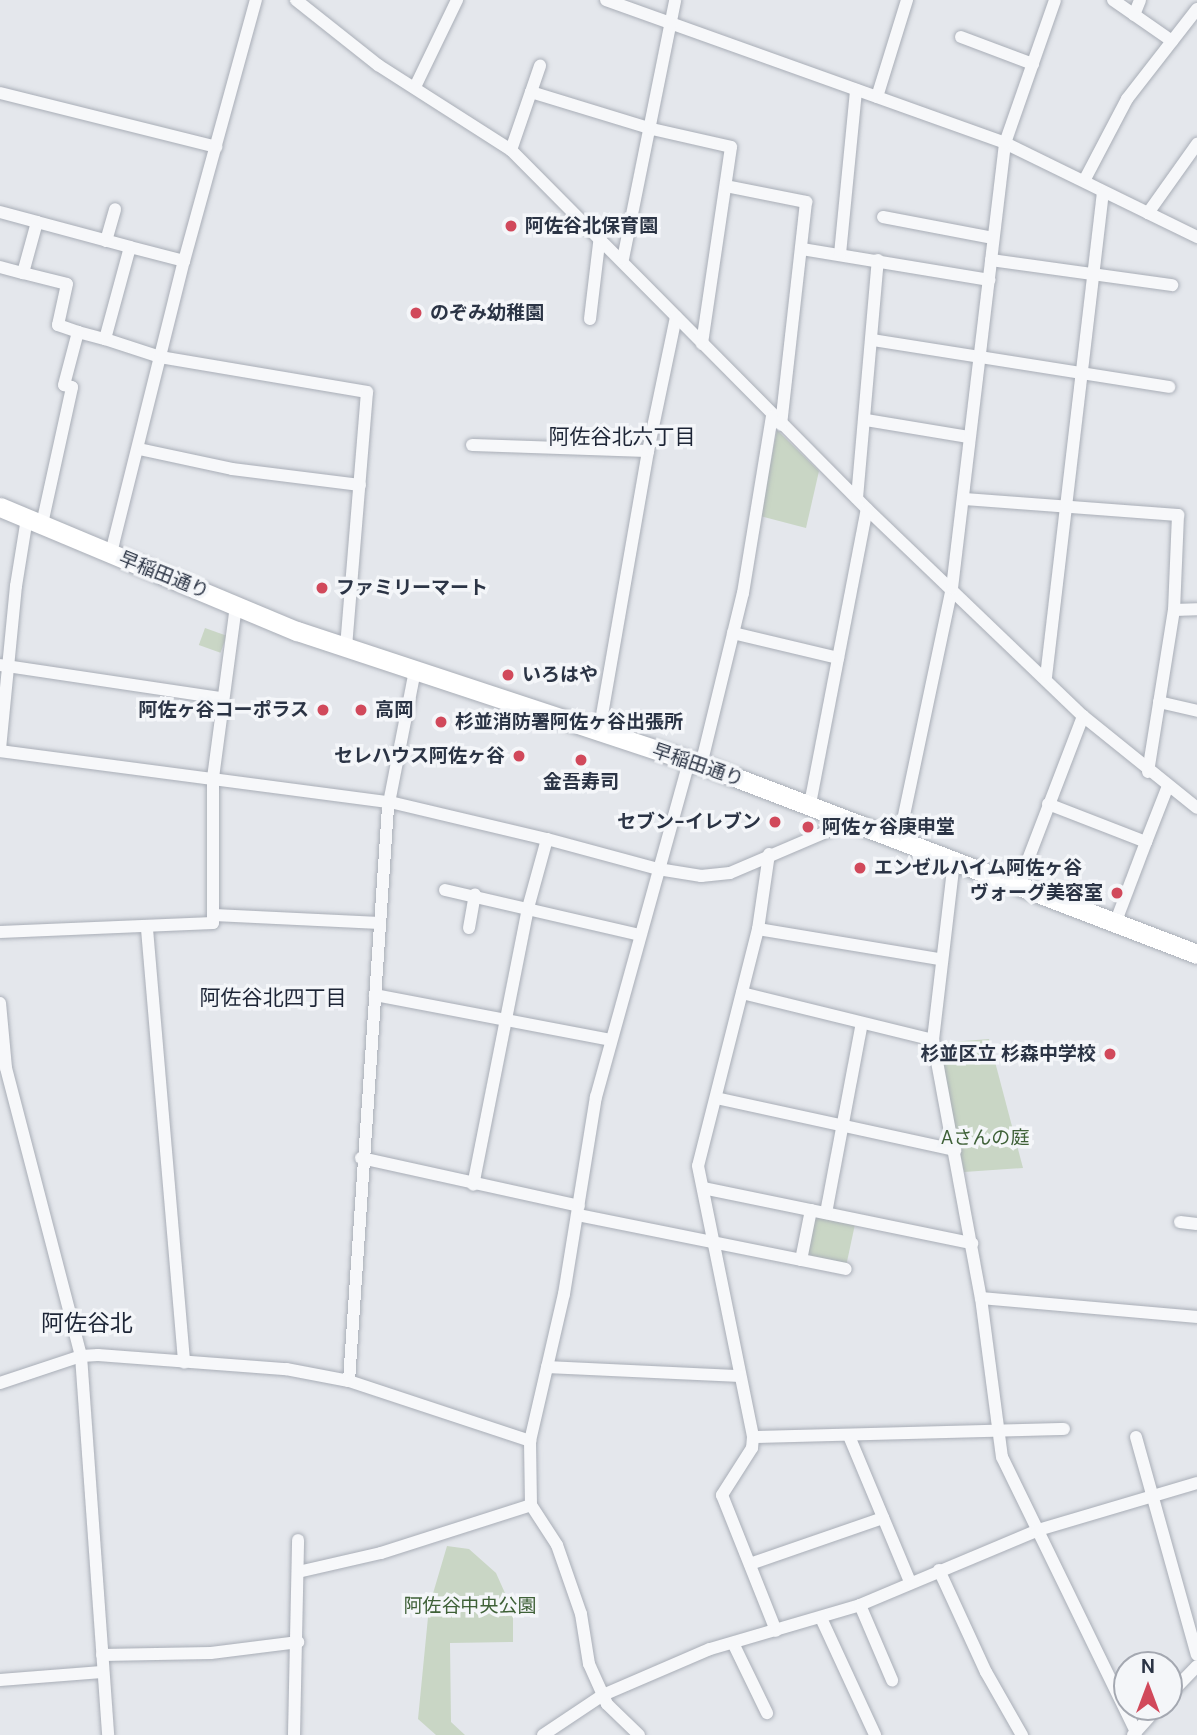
<!DOCTYPE html>
<html>
<head>
<meta charset="utf-8">
<style>
  body { margin:0 }
  #map { position:relative; width:1197px; height:1735px; overflow:hidden; background:#e4e7ec; font-family:"DM Sans","Noto Sans JP",sans-serif }
  div>[style] { position:absolute }
  .green>* { inset:0; background:#c9d6c5; transform-origin:0 0 }
  .roads { filter:drop-shadow(0 0 2px #a9aeb7) drop-shadow(0 0 2px #a9aeb7) }
  .street>* { height:12px; margin:-6px; padding:0 6px; transform-origin:6px; border-radius:6px; background:#f7f8fa }
  .primary>* { height:19px; margin:-9.5px; padding:0 9.5px; transform-origin:9.5px; border-radius:9.5px; background:#fff }
  .dots>* { width:19px; height:19px; translate:-50% -50%; box-sizing:border-box; border:4px solid #f4f6f9; border-radius:50% }
  span { translate:-50% -50%; white-space:nowrap; text-align:center; line-height:1.15; -webkit-text-stroke:7px #f4f6f9; paint-order:stroke }
  .poi-label { font-size:19px; color:#2b3445; font-weight:700 }
  .left { translate:0 -50%; text-align:left }
  .right { translate:-100% -50%; text-align:right }
  .street-label { font-size:19px; color:#2b3445 }
  .park-label { font-size:19px; color:#3f6138 }
  .neighbourhood-label { font-size:21px; color:#1d2536 }
  .quarter-label { font-size:23px; color:#1d2536 }
  .north { position:absolute; left:1113px; top:1651px; width:70px; height:70px; box-sizing:border-box; background:#f4f6f9; border:2px solid #a4a8b1; border-radius:50%; rotate:0deg; font-size:19px; font-weight:700; line-height:28px; text-align:center; color:#2b3445 }
  .north::after { content:''; display:block; margin:auto; width:24px; height:32px; background:#d1495b; clip-path:polygon(50% 0,100% 100%,50% 72%,0 100%) }
</style>
</head>
<body>
<div id="map">
  <div class="green">
    <div style="clip-path:polygon(777px 430px,819px 471px,806px 528px,760px 516px)"></div>
    <div style="left:205px;top:628px;width:23px;height:18px;rotate:20deg"></div>
    <div style="clip-path:polygon(989px 1039px,1023px 1168px,964px 1172px,938px 1043px)"></div>
    <div style="left:814px;top:1215px;width:42px;height:43px;rotate:12deg"></div>
    <div style="clip-path:polygon(447px 1546px,469px 1549px,496px 1573px,513px 1611px,513px 1642px,450px 1643px,451px 1722px,465px 1735px,436px 1735px,418px 1719px,429px 1607px)"></div>
  </div>
  <div class="roads">
    <div class="street">
      <div style="left:296px;top:0;width:105px;rotate:38.4deg"></div>
      <div style="left:378px;top:65px;width:158px;rotate:32.6deg"></div>
      <div style="left:511px;top:150px;width:506px;rotate:45.24deg"></div>
      <div style="left:867px;top:509px;width:299px;rotate:43.8deg"></div>
      <div style="left:1083px;top:716px;width:146px;rotate:38.9deg"></div>
      <div style="left:606px;top:0;width:424px;rotate:19.7deg"></div>
      <div style="left:1005px;top:143px;width:159px;rotate:26.1deg"></div>
      <div style="left:1148px;top:213px;width:85px;rotate:-54.6deg"></div>
      <div style="left:1113px;top:0;width:72px;rotate:34.8deg"></div>
      <div style="left:1134px;top:15px;width:16px;rotate:-68deg"></div>
      <div style="left:961px;top:37px;width:77px;rotate:20.6deg"></div>
      <div style="left:415px;top:87px;width:97px;rotate:-64.2deg"></div>
      <div style="left:531px;top:92px;width:28px;rotate:-71deg"></div>
      <div style="left:0;top:93px;width:223px;rotate:14deg"></div>
      <div style="left:877px;top:97px;width:102px;rotate:-72.8deg"></div>
      <div style="left:511px;top:150px;width:61px;rotate:-71deg"></div>
      <div style="left:531px;top:92px;width:127px;rotate:17deg"></div>
      <div style="left:652px;top:129px;width:81px;rotate:12.8deg"></div>
      <div style="left:731px;top:147px;width:199px;rotate:98.4deg"></div>
      <div style="left:1084px;top:181px;width:93px;rotate:-62.3deg"></div>
      <div style="left:1127px;top:99px;width:114px;rotate:-52.1deg"></div>
      <div style="left:726px;top:186px;width:82px;rotate:11.3deg"></div>
      <div style="left:806px;top:202px;width:224px;rotate:96.4deg"></div>
      <div style="left:0;top:212px;width:38px;rotate:15deg"></div>
      <div style="left:37px;top:222px;width:53px;rotate:105.4deg"></div>
      <div style="left:23px;top:273px;width:45px;rotate:14deg"></div>
      <div style="left:67px;top:284px;width:42px;rotate:102.4deg"></div>
      <div style="left:58px;top:325px;width:21px;rotate:19deg"></div>
      <div style="left:78px;top:332px;width:28px;rotate:15deg"></div>
      <div style="left:105px;top:339px;width:95px;rotate:-74.8deg"></div>
      <div style="left:130px;top:247px;width:56px;rotate:14.5deg"></div>
      <div style="left:1148px;top:213px;width:55px;rotate:26.1deg"></div>
      <div style="left:883px;top:217px;width:112px;rotate:10.8deg"></div>
      <div style="left:37px;top:222px;width:96px;rotate:15deg"></div>
      <div style="left:106px;top:241px;width:33px;rotate:-74deg"></div>
      <div style="left:802px;top:249px;width:190px;rotate:9.4deg"></div>
      <div style="left:840px;top:254px;width:165px;rotate:-84.4deg"></div>
      <div style="left:623px;top:259px;width:264px;rotate:-78.6deg"></div>
      <div style="left:991px;top:260px;width:183px;rotate:7.9deg"></div>
      <div style="left:0;top:267px;width:24px;rotate:15deg"></div>
      <div style="left:590px;top:319px;width:85px;rotate:-83.2deg"></div>
      <div style="left:105px;top:339px;width:58px;rotate:18.1deg"></div>
      <div style="left:160px;top:357px;width:210px;rotate:9.6deg"></div>
      <div style="left:367px;top:392px;width:257px;rotate:94.7deg"></div>
      <div style="left:873px;top:340px;width:300px;rotate:9deg"></div>
      <div style="left:866px;top:420px;width:104px;rotate:9.4deg"></div>
      <div style="left:472px;top:445px;width:176px;rotate:2deg"></div>
      <div style="left:139px;top:449px;width:95px;rotate:12.1deg"></div>
      <div style="left:232px;top:469px;width:129px;rotate:7.1deg"></div>
      <div style="left:857px;top:498px;width:239px;rotate:-85deg"></div>
      <div style="left:964px;top:499px;width:215px;rotate:4.3deg"></div>
      <div style="left:1178px;top:515px;width:95px;rotate:92.4deg"></div>
      <div style="left:42px;top:524px;width:140px;rotate:-77.6deg"></div>
      <div style="left:72px;top:387px;width:8px;rotate:-166deg"></div>
      <div style="left:64px;top:385px;width:55px;rotate:-75.2deg"></div>
      <div style="left:111px;top:553px;width:301px;rotate:-76deg"></div>
      <div style="left:184px;top:261px;width:271px;rotate:-74.6deg"></div>
      <div style="left:733px;top:633px;width:108px;rotate:13.4deg"></div>
      <div style="left:0;top:665px;width:223px;rotate:8.5deg"></div>
      <div style="left:1046px;top:677px;width:488px;rotate:-83.3deg"></div>
      <div style="left:1159px;top:702px;width:39px;rotate:13deg"></div>
      <div style="left:599px;top:732px;width:285px;rotate:-80.1deg"></div>
      <div style="left:648px;top:451px;width:137px;rotate:-78.2deg"></div>
      <div style="left:0;top:749px;width:164px;rotate:-84.4deg"></div>
      <div style="left:16px;top:586px;width:69px;rotate:-80.8deg"></div>
      <div style="left:0;top:751px;width:393px;rotate:7.5deg"></div>
      <div style="left:390px;top:802px;width:161px;rotate:13.3deg"></div>
      <div style="left:547px;top:839px;width:72px;rotate:105.4deg"></div>
      <div style="left:528px;top:908px;width:282px;rotate:101.2deg"></div>
      <div style="left:701px;top:765px;width:177px;rotate:-76.3deg"></div>
      <div style="left:743px;top:593px;width:179px;rotate:-80.7deg"></div>
      <div style="left:1148px;top:772px;width:164px;rotate:-80.9deg"></div>
      <div style="left:1174px;top:610px;width:23px;rotate:-2deg"></div>
      <div style="left:810px;top:804px;width:300px;rotate:-79.1deg"></div>
      <div style="left:1048px;top:804px;width:105px;rotate:21.2deg"></div>
      <div style="left:1146px;top:842px;width:60px;rotate:-68.6deg"></div>
      <div style="left:547px;top:839px;width:115px;rotate:15.1deg"></div>
      <div style="left:658px;top:869px;width:44px;rotate:9.2deg"></div>
      <div style="left:701px;top:876px;width:29px;rotate:-6deg"></div>
      <div style="left:730px;top:873px;width:133px;rotate:-23.1deg"></div>
      <div style="left:899px;top:839px;width:257px;rotate:-78.1deg"></div>
      <div style="left:952px;top:588px;width:448px;rotate:-83.2deg"></div>
      <div style="left:1005px;top:143px;width:151px;rotate:-70.7deg"></div>
      <div style="left:769px;top:854px;width:76px;rotate:98.3deg"></div>
      <div style="left:758px;top:929px;width:244px;rotate:104.2deg"></div>
      <div style="left:698px;top:1166px;width:277px;rotate:78.5deg"></div>
      <div style="left:753px;top:1437px;width:11px;rotate:95deg"></div>
      <div style="left:752px;top:1448px;width:56px;rotate:122.6deg"></div>
      <div style="left:722px;top:1495px;width:146px;rotate:68.3deg"></div>
      <div style="left:954px;top:861px;width:180px;rotate:96.7deg"></div>
      <div style="left:933px;top:1040px;width:262px;rotate:79.5deg"></div>
      <div style="left:981px;top:1298px;width:160px;rotate:82.5deg"></div>
      <div style="left:1002px;top:1457px;width:306px;rotate:64deg"></div>
      <div style="left:1019px;top:883px;width:179px;rotate:-69deg"></div>
      <div style="left:445px;top:890px;width:200px;rotate:13deg"></div>
      <div style="left:214px;top:915px;width:166px;rotate:2.8deg"></div>
      <div style="left:1116px;top:921px;width:85px;rotate:-69.2deg"></div>
      <div style="left:469px;top:928px;width:34px;rotate:-80deg"></div>
      <div style="left:147px;top:929px;width:435px;rotate:85.1deg"></div>
      <div style="left:758px;top:929px;width:184px;rotate:9.4deg"></div>
      <div style="left:0;top:932px;width:213px;rotate:-2.4deg"></div>
      <div style="left:213px;top:923px;width:145px;rotate:-90deg"></div>
      <div style="left:213px;top:778px;width:175px;rotate:-82.4deg"></div>
      <div style="left:742px;top:993px;width:197px;rotate:13.8deg"></div>
      <div style="left:375px;top:995px;width:239px;rotate:10.8deg"></div>
      <div style="left:0;top:1003px;width:65px;rotate:84.7deg"></div>
      <div style="left:6px;top:1068px;width:298px;rotate:75.4deg"></div>
      <div style="left:81px;top:1356px;width:380px;rotate:85.9deg"></div>
      <div style="left:716px;top:1098px;width:245px;rotate:12.3deg"></div>
      <div style="left:361px;top:1158px;width:223px;rotate:12.4deg"></div>
      <div style="left:703px;top:1188px;width:275px;rotate:11.6deg"></div>
      <div style="left:826px;top:1213px;width:193px;rotate:-79.3deg"></div>
      <div style="left:578px;top:1215px;width:273px;rotate:11.4deg"></div>
      <div style="left:1180px;top:1222px;width:17px;rotate:7deg"></div>
      <div style="left:801px;top:1260px;width:51px;rotate:-78.7deg"></div>
      <div style="left:981px;top:1298px;width:217px;rotate:5deg"></div>
      <div style="left:547px;top:1367px;width:193px;rotate:2.7deg"></div>
      <div style="left:349px;top:1381px;width:574px;rotate:-86.11deg"></div>
      <div style="left:388px;top:808px;width:140px;rotate:-78.9deg"></div>
      <div style="left:0;top:1383px;width:85px;rotate:-18.4deg"></div>
      <div style="left:81px;top:1356px;width:17px;rotate:-3deg"></div>
      <div style="left:98px;top:1355px;width:189px;rotate:4.3deg"></div>
      <div style="left:286px;top:1369px;width:64px;rotate:10.8deg"></div>
      <div style="left:349px;top:1381px;width:191px;rotate:18.3deg"></div>
      <div style="left:849px;top:1436px;width:158px;rotate:67.3deg"></div>
      <div style="left:753px;top:1437px;width:311px;rotate:-1.5deg"></div>
      <div style="left:1136px;top:1437px;width:226px;rotate:74.4deg"></div>
      <div style="left:750px;top:1564px;width:141px;rotate:-19.1deg"></div>
      <div style="left:939px;top:1570px;width:112px;rotate:65.3deg"></div>
      <div style="left:986px;top:1672px;width:73px;rotate:60.3deg"></div>
      <div style="left:298px;top:1572px;width:85px;rotate:-12.9deg"></div>
      <div style="left:381px;top:1553px;width:157px;rotate:-17.7deg"></div>
      <div style="left:860px;top:1605px;width:82px;rotate:66.9deg"></div>
      <div style="left:821px;top:1618px;width:129px;rotate:65.2deg"></div>
      <div style="left:733px;top:1643px;width:78px;rotate:64.1deg"></div>
      <div style="left:102px;top:1655px;width:109px;rotate:-1.1deg"></div>
      <div style="left:211px;top:1653px;width:88px;rotate:-7.2deg"></div>
      <div style="left:0;top:1680px;width:102px;rotate:-4.5deg"></div>
      <div style="left:1169px;top:1695px;width:40px;rotate:-46deg"></div>
      <div style="left:294px;top:1735px;width:195px;rotate:-88.8deg"></div>
      <div style="left:543px;top:1735px;width:72px;rotate:-33.7deg"></div>
      <div style="left:603px;top:1695px;width:116px;rotate:-23.3deg"></div>
      <div style="left:710px;top:1649px;width:156px;rotate:-16.3deg"></div>
      <div style="left:860px;top:1605px;width:193px;rotate:-22.8deg"></div>
      <div style="left:1038px;top:1530px;width:166px;rotate:-16.5deg"></div>
      <div style="left:639px;top:1735px;width:45px;rotate:-135.9deg"></div>
      <div style="left:607px;top:1704px;width:44px;rotate:-114.2deg"></div>
      <div style="left:589px;top:1664px;width:51px;rotate:-99.1deg"></div>
      <div style="left:581px;top:1614px;width:73px;rotate:-109.2deg"></div>
      <div style="left:557px;top:1545px;width:48px;rotate:-123deg"></div>
      <div style="left:531px;top:1505px;width:64px;rotate:-90.9deg"></div>
      <div style="left:530px;top:1441px;width:151px;rotate:-77deg"></div>
      <div style="left:564px;top:1294px;width:200px;rotate:-80.8deg"></div>
      <div style="left:596px;top:1097px;width:349px;rotate:-74.5deg"></div>
      <div style="left:1133px;top:1735px;width:38px;rotate:-48deg"></div>
    </div>
    <div class="primary">
      <div style="left:0;top:507px;width:322px;rotate:22.7deg"></div>
      <div style="left:297px;top:631px;width:436px;rotate:18.3deg"></div>
      <div style="left:711px;top:768px;width:520px;rotate:20.94deg"></div>
    </div>
  </div>
  <div class="dots">
    <div style="left:511px;top:226px;background:#d1495b"></div>
    <div style="left:416px;top:313px;background:#d1495b"></div>
    <div style="left:322px;top:588px;background:#d1495b"></div>
    <div style="left:508px;top:675px;background:#d1495b"></div>
    <div style="left:323px;top:710px;background:#d1495b"></div>
    <div style="left:361px;top:710px;background:#d1495b"></div>
    <div style="left:441px;top:722px;background:#d1495b"></div>
    <div style="left:519px;top:756px;background:#d1495b"></div>
    <div style="left:581px;top:760px;background:#d1495b"></div>
    <div style="left:775px;top:822px;background:#d1495b"></div>
    <div style="left:808px;top:827px;background:#d1495b"></div>
    <div style="left:860px;top:868px;background:#d1495b"></div>
    <div style="left:1117px;top:893px;background:#d1495b"></div>
    <div style="left:1110px;top:1054px;background:#d1495b"></div>
  </div>
  <div class="poi-label">
    <span class="left" style="left:525px;top:226px">阿佐谷北保育園</span>
    <span class="left" style="left:430px;top:313px">のぞみ幼稚園</span>
    <span class="left" style="left:336px;top:588px">ファミリーマート</span>
    <span class="left" style="left:522px;top:675px">いろはや</span>
    <span class="right" style="left:309px;top:710px">阿佐ヶ谷コーポラス</span>
    <span class="left" style="left:375px;top:710px">高岡</span>
    <span class="left" style="left:455px;top:722px">杉並消防署阿佐ヶ谷出張所</span>
    <span class="right" style="left:505px;top:756px">セレハウス阿佐ヶ谷</span>
    <span style="left:581px;top:782px">金吾寿司</span>
    <span class="right" style="left:761px;top:822px">セブン-イレブン</span>
    <span class="left" style="left:822px;top:827px">阿佐ヶ谷庚申堂</span>
    <span class="left" style="left:874px;top:868px">エンゼルハイム阿佐ヶ谷</span>
    <span class="right" style="left:1103px;top:893px">ヴォーグ美容室</span>
    <span class="right" style="left:1096px;top:1054px">杉並区立 杉森中学校</span>
  </div>
  <div class="street-label">
    <span style="left:164px;top:575px;rotate:22deg">早稲田通り</span>
    <span style="left:698px;top:765px;rotate:19deg">早稲田通り</span>
  </div>
  <div class="park-label">
    <span style="left:985px;top:1138px">Aさんの庭</span>
    <span style="left:470px;top:1606px">阿佐谷中央公園</span>
  </div>
  <div class="neighbourhood-label">
    <span style="left:622px;top:437px">阿佐谷北六丁目</span>
    <span style="left:273px;top:998px">阿佐谷北四丁目</span>
  </div>
  <div class="quarter-label">
    <span style="left:87px;top:1323px">阿佐谷北</span>
  </div>
  <div class="north">N</div>
</div>
</body>
</html>
